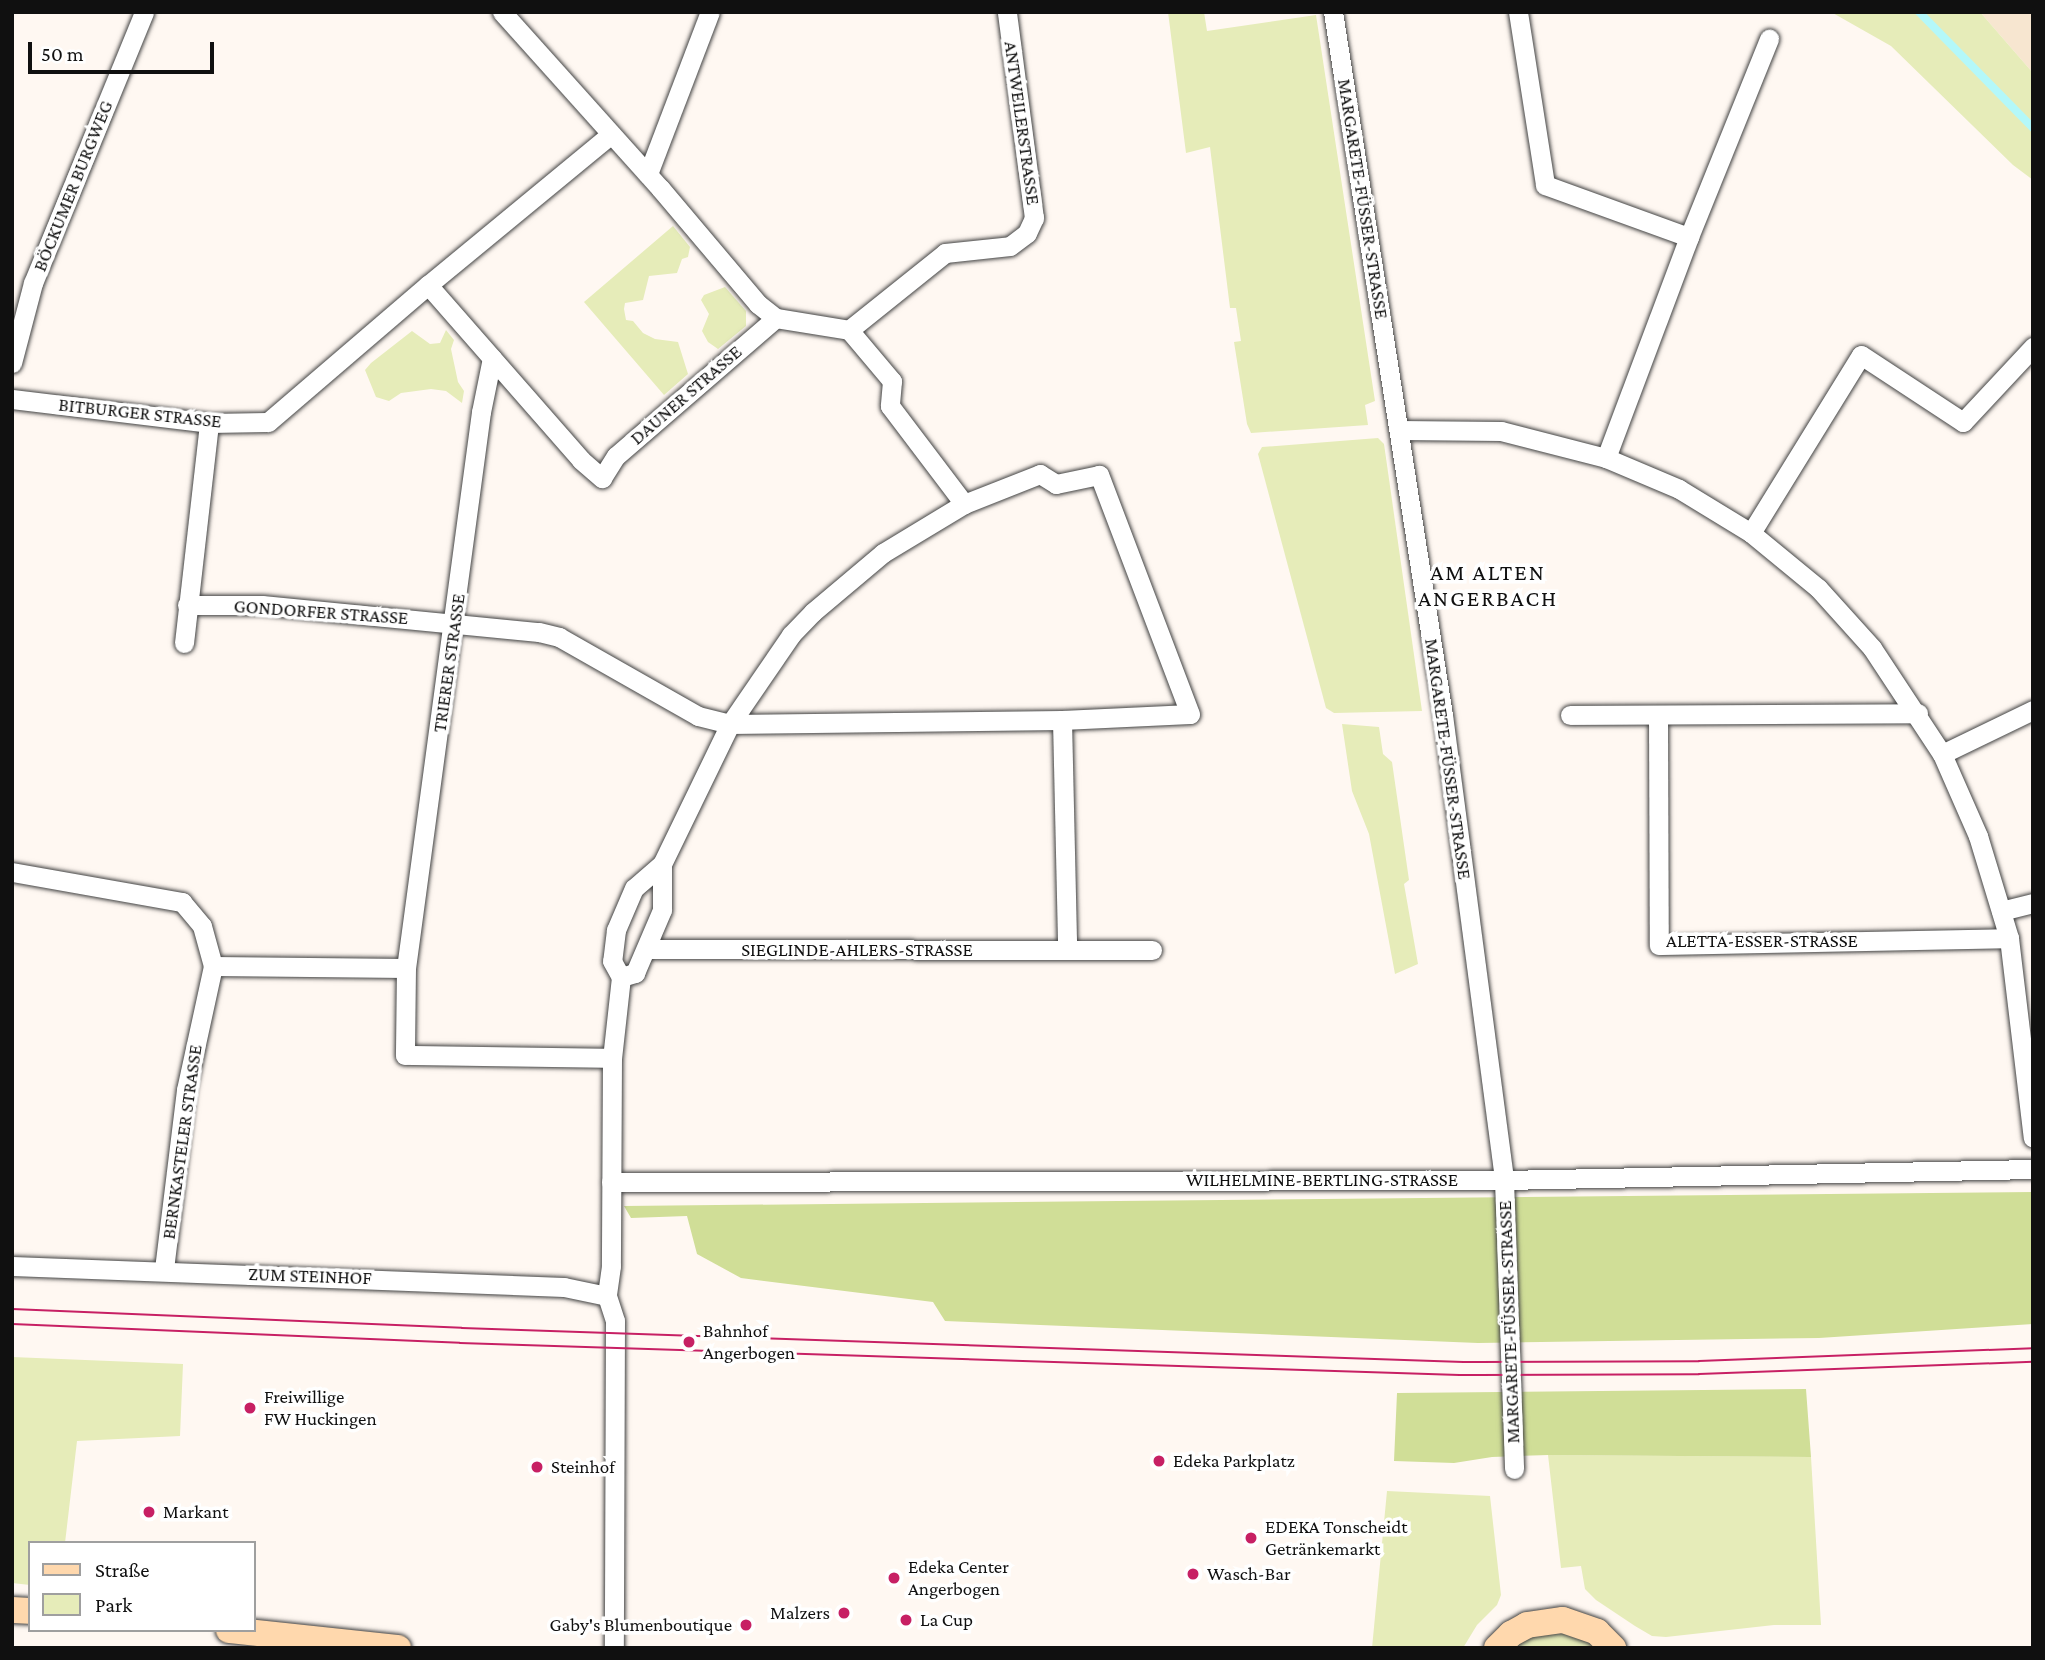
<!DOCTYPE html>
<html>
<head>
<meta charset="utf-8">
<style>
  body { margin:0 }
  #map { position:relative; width:2045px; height:1660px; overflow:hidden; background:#fff8f2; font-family:"Crimson Pro",serif }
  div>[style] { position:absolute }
  .farmland>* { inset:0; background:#f7e6d0 }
  .green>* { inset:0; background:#e6ecb9 }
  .forest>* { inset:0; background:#d0de97 }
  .stream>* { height:8px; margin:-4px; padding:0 4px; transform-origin:4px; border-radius:4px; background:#b4f8f9 }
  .roads { filter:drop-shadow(0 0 2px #434343) drop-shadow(0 0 2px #434343) }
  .minor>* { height:19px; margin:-9.5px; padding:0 9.5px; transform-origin:9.5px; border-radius:9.5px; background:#fff }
  .secondary>* { height:26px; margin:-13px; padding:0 13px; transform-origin:13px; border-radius:13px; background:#ffd8ad }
  .tram>* { height:2px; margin:-1px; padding:0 1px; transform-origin:1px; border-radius:1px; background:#c72064 }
  .dots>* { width:19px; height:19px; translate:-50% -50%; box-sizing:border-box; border:4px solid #fff; border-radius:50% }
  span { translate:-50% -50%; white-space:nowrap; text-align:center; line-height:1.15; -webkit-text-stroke:7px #fff; paint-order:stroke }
  .street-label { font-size:19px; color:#101010 }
  .poi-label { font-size:19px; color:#101010 }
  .left { translate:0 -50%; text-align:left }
  .right { translate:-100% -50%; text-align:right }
  .quarter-label { font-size:23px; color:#101010; letter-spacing:2px }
  .frame { position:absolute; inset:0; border:14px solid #101010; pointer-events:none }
  .legend { position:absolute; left:28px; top:1541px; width:228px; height:91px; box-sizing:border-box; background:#fff; border:2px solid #9f9f9f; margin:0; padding:9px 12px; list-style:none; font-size:21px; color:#101010 }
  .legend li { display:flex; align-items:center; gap:14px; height:35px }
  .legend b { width:35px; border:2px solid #9f9f9f }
  .scale { position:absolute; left:28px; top:42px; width:186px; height:32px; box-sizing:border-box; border:4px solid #101010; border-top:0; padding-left:9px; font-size:21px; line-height:24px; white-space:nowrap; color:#101010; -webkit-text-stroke:5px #fff; paint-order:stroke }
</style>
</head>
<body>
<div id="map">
  <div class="farmland">
    <div style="clip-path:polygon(1980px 12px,2033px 12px,2033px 73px)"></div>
  </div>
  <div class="green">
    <div style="clip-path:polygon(1168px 12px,1204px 12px,1207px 31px,1316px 15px,1375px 401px,1365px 405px,1368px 425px,1251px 433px,1247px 424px,1234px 342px,1241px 341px,1236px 308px,1230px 308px,1210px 147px,1186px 153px)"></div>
    <div style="clip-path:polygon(1831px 12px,1980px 12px,2033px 73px,2033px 180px,2013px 165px,1891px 46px)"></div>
    <div style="clip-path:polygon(673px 226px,690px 247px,688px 257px,682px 259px,677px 273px,649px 276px,643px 300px,625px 303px,624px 309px,626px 320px,633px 321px,643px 333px,655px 339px,678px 342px,688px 374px,664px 395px,584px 302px)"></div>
    <div style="clip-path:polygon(725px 287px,746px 311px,746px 326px,718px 349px,708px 342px,702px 331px,709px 314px,701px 300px,704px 295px)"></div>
    <div style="clip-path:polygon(446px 330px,454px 340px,451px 349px,458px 382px,464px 391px,462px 403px,446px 391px,431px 389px,401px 393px,389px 401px,376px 397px,365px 370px,371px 363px,412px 331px,430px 344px,440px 343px)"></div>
    <div style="clip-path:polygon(1378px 438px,1384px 444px,1422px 711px,1334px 713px,1326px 708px,1258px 454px,1262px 447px)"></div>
    <div style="clip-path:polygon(1342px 724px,1379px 727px,1383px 754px,1392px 762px,1409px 880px,1404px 884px,1418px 964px,1395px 974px,1369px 834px,1352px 791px)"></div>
    <div style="clip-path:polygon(12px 1357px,183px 1364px,180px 1436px,77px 1441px,65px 1543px,30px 1543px,30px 1585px,12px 1583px)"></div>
    <div style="clip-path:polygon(1548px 1455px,1811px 1457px,1821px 1625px,1774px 1625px,1666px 1637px,1652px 1636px,1635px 1626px,1596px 1600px,1585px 1589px,1581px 1566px,1561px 1568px)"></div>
    <div style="clip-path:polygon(1387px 1491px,1490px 1496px,1501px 1595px,1497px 1605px,1477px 1625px,1463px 1648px,1372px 1648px)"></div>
    <div style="clip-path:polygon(1572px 1633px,1597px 1648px,1512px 1648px,1531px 1635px)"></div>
  </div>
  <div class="forest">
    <div style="clip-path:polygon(2033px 1192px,2033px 1324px,1819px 1338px,1478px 1343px,945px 1321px,933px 1302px,741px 1278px,697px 1254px,687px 1216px,631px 1218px,624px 1206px)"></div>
    <div style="clip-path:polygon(1806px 1389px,1811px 1457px,1548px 1455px,1492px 1457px,1454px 1463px,1394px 1461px,1397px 1393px)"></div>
  </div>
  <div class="stream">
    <div style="left:1919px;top:12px;width:163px;rotate:45.5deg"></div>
  </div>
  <div class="roads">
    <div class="minor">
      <div style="left:502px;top:12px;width:237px;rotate:48.1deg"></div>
      <div style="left:660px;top:188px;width:152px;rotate:49.8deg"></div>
      <div style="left:758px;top:304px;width:23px;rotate:38deg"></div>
      <div style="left:776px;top:318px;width:74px;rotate:9.3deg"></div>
      <div style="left:849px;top:330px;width:67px;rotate:49.9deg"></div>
      <div style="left:892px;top:381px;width:25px;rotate:95deg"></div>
      <div style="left:890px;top:406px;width:123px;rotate:52.9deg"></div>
      <div style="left:1333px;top:12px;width:712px;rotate:81.11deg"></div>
      <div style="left:1443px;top:715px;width:469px;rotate:82.5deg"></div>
      <div style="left:1504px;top:1180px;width:289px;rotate:88deg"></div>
      <div style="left:1518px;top:12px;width:175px;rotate:81.1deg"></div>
      <div style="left:1545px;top:185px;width:153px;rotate:19.9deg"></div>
      <div style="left:1689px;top:237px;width:236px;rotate:110.6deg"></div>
      <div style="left:648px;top:174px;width:173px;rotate:-69.1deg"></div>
      <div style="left:1689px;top:237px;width:214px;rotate:-68deg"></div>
      <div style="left:428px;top:285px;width:232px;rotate:48.8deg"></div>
      <div style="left:581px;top:460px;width:28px;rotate:41deg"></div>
      <div style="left:602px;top:478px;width:26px;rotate:-58deg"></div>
      <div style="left:616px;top:456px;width:211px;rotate:-40.8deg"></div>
      <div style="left:849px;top:330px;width:123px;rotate:-38.7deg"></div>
      <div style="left:945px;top:253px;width:65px;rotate:-6.1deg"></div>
      <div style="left:1010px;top:246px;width:21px;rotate:-37deg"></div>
      <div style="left:1027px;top:233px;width:17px;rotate:-65deg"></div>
      <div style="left:1034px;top:218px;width:208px;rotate:-97.5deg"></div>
      <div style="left:492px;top:358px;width:55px;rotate:101.5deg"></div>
      <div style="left:481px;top:412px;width:561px;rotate:97.68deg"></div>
      <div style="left:406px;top:968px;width:87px;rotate:90.7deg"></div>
      <div style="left:405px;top:1055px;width:207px;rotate:0.8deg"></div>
      <div style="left:12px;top:363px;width:83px;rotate:-75.3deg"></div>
      <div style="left:33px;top:283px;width:293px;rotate:-67.7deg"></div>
      <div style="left:12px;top:399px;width:198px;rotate:6.9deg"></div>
      <div style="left:209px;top:423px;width:59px;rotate:-1deg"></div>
      <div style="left:268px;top:422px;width:211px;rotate:-40.6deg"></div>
      <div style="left:428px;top:285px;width:236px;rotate:-39.5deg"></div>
      <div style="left:1399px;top:430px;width:102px;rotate:0.6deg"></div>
      <div style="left:1501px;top:431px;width:108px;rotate:14.4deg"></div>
      <div style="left:1606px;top:458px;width:79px;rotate:23deg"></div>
      <div style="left:1679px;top:489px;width:84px;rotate:31.4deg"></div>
      <div style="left:1751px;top:533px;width:87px;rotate:39.4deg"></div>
      <div style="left:1818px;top:588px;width:81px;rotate:48deg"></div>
      <div style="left:1872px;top:648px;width:127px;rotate:56.6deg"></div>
      <div style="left:1942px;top:754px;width:90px;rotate:66.3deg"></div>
      <div style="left:1978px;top:836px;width:107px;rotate:73.1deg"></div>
      <div style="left:2009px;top:938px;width:201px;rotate:83.2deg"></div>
      <div style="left:1751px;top:533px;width:209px;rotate:-58.3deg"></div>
      <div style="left:1861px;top:355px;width:122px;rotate:33.3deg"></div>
      <div style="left:1963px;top:422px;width:103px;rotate:-47deg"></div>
      <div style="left:187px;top:605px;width:75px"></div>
      <div style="left:262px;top:605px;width:278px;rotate:5.6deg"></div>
      <div style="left:539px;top:632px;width:21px;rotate:14deg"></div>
      <div style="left:559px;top:637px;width:160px;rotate:29.6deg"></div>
      <div style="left:698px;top:716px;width:33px;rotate:14deg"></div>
      <div style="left:730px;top:724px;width:332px;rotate:-0.7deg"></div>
      <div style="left:1062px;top:720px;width:128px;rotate:-2.7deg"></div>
      <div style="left:1190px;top:714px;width:256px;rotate:-110.8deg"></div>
      <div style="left:1099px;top:475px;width:44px;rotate:168.2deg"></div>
      <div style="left:1056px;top:484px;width:19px;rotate:-148deg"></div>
      <div style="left:1040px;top:474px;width:82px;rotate:158.5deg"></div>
      <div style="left:964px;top:504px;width:95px;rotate:148.8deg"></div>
      <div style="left:883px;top:553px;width:92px;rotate:139.9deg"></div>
      <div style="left:813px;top:612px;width:32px;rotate:134deg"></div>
      <div style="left:791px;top:635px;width:108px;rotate:124.4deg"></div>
      <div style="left:730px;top:724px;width:156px;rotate:115.9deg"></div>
      <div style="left:662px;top:864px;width:37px;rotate:139deg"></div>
      <div style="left:634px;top:888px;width:46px;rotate:113.2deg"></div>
      <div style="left:616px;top:930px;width:31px;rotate:97deg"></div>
      <div style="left:612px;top:961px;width:18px;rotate:61deg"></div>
      <div style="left:621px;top:977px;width:81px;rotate:96.3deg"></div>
      <div style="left:612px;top:1058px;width:208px;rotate:90.3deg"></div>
      <div style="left:611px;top:1266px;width:30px;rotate:98deg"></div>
      <div style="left:607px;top:1296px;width:26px;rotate:72deg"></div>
      <div style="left:615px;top:1321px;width:327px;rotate:90.2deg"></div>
      <div style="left:184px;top:643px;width:221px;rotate:-83.5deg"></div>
      <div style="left:1570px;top:715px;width:348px;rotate:-0.3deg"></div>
      <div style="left:1658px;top:715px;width:230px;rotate:89.8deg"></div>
      <div style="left:1659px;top:945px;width:350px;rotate:-1.1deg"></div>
      <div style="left:1062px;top:720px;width:229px;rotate:88.7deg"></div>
      <div style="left:1942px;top:754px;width:101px;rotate:-25.8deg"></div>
      <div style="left:12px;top:872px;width:173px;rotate:10deg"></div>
      <div style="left:182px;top:902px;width:31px;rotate:50deg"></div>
      <div style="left:202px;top:926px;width:41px;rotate:74.6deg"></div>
      <div style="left:213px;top:966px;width:127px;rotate:102.3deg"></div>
      <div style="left:186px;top:1090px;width:181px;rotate:97deg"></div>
      <div style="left:2001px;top:911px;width:33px;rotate:-14deg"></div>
      <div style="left:647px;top:949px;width:505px;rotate:0.11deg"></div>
      <div style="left:213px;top:966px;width:193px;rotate:0.6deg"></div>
      <div style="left:621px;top:977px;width:15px;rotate:-16deg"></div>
      <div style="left:635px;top:973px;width:69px;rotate:-66.8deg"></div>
      <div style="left:662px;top:910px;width:46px;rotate:-90deg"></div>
      <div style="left:611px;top:1182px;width:893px;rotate:-0.13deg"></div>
      <div style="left:1504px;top:1180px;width:529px;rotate:-1.19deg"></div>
      <div style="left:12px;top:1266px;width:552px;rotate:2.18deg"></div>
      <div style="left:564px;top:1287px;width:44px;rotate:11.8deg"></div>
    </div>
    <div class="secondary">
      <div style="left:12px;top:1610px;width:18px;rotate:3deg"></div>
      <div style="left:229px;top:1630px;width:170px;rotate:6.1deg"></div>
      <div style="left:1497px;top:1648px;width:20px;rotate:-45deg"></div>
      <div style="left:1511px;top:1634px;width:18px;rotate:-29deg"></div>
      <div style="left:1527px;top:1625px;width:36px;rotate:-8deg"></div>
      <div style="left:1563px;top:1620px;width:36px;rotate:19deg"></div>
      <div style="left:1597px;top:1632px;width:23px;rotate:45deg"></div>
    </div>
  </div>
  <div class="tram">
    <div style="left:12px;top:1309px;width:450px;rotate:2.4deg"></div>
    <div style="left:462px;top:1328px;width:1002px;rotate:1.95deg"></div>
    <div style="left:1463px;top:1362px;width:236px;rotate:-0.2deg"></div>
    <div style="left:1699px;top:1361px;width:334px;rotate:-2.2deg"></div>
    <div style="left:12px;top:1324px;width:448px;rotate:2.4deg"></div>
    <div style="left:460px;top:1343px;width:1000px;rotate:1.83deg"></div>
    <div style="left:1459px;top:1375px;width:240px;rotate:-0.2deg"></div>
    <div style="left:1699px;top:1374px;width:334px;rotate:-2.1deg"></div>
  </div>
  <div class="dots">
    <div style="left:689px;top:1342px;background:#c72064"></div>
    <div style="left:250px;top:1408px;background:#c72064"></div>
    <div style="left:1159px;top:1461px;background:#c72064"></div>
    <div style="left:537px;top:1467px;background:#c72064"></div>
    <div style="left:149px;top:1512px;background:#c72064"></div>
    <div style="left:1251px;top:1538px;background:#c72064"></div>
    <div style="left:1193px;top:1574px;background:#c72064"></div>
    <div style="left:894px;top:1578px;background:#c72064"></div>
    <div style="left:844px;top:1613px;background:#c72064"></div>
    <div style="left:906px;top:1620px;background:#c72064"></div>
    <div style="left:746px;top:1625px;background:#c72064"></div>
  </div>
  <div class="street-label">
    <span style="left:1022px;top:123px;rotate:82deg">ANTWEILERSTRASSE</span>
    <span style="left:73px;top:186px;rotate:-68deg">BÖCKUMER BURGWEG</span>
    <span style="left:1363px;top:199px;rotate:81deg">MARGARETE-FÜSSER-STRASSE</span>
    <span style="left:686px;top:395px;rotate:-41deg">DAUNER STRASSE</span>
    <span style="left:140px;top:413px;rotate:6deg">BITBURGER STRASSE</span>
    <span style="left:321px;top:612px;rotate:4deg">GONDORFER STRASSE</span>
    <span style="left:449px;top:663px;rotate:-82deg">TRIERER STRASSE</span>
    <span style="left:1448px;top:759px;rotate:82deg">MARGARETE-FÜSSER-STRASSE</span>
    <span style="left:1762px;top:941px">ALETTA-ESSER-STRASSE</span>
    <span style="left:857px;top:950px">SIEGLINDE-AHLERS-STRASSE</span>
    <span style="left:182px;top:1142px;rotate:-82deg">BERNKASTELER STRASSE</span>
    <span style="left:1322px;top:1180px">WILHELMINE-BERTLING-STRASSE</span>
    <span style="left:310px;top:1276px;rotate:2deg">ZUM STEINHOF</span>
    <span style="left:1509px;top:1322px;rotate:-92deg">MARGARETE-FÜSSER-STRASSE</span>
  </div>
  <div class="poi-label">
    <span class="left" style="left:703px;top:1342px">Bahnhof<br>Angerbogen</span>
    <span class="left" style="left:264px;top:1408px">Freiwillige<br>FW Huckingen</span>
    <span class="left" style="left:1173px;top:1461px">Edeka Parkplatz</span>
    <span class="left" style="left:551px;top:1467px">Steinhof</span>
    <span class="left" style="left:163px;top:1512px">Markant</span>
    <span class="left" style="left:1265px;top:1538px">EDEKA Tonscheidt<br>Getränkemarkt</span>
    <span class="left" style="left:908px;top:1578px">Edeka Center<br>Angerbogen</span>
    <span class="left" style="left:1207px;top:1574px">Wasch-Bar</span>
    <span class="right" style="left:830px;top:1613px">Malzers</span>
    <span class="left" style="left:920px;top:1620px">La Cup</span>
    <span class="right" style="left:732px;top:1625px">Gaby's Blumenboutique</span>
  </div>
  <div class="quarter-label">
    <span style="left:1488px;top:585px">AM ALTEN<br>ANGERBACH</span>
  </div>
  <div class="frame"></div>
  <ul class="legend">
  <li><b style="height:9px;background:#ffd8ad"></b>Straße</li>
  <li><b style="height:19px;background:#e6ecb9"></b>Park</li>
  </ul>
  <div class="scale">50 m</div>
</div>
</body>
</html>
